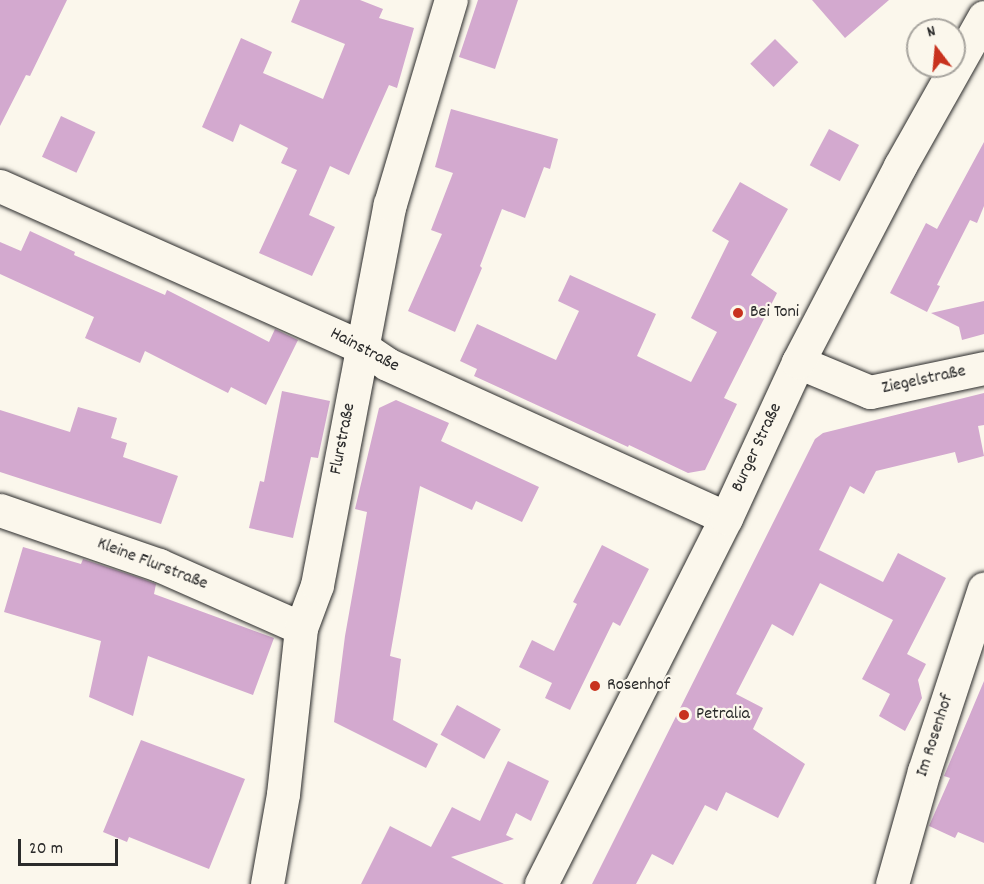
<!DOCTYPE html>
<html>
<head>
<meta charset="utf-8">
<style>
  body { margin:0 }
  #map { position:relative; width:984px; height:884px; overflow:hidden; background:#fbf7ec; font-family:Dekko,sans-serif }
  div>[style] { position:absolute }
  .building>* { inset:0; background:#d3a9cf; transform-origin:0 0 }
  .roads { filter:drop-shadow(0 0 2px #2b2b2b) drop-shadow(0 0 2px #2b2b2b) }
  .minor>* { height:33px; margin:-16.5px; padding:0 16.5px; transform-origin:16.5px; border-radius:16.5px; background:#fbf7ec }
  .tertiary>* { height:33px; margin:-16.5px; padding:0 16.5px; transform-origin:16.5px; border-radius:16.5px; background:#fbf7ec }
  .secondary>* { height:33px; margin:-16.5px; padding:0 16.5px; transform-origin:16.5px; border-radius:16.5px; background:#fbf7ec }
  .dots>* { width:16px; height:16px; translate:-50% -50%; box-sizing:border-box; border:3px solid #fbf7ec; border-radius:50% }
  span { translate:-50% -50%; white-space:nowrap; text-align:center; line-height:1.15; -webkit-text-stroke:4.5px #fbf7ec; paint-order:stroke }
  .poi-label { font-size:18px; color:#2b2b2b }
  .left { translate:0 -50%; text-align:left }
  .street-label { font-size:18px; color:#2b2b2b }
  .north { position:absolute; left:906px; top:18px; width:60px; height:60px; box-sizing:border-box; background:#fbf7ec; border:2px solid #a8a59f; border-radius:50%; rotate:344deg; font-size:16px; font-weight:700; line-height:24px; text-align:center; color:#2b2b2b }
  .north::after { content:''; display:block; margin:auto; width:21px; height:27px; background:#c8321e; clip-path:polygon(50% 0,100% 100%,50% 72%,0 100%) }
  .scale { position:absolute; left:18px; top:839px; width:100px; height:27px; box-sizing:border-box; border:3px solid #2b2b2b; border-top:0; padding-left:8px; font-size:18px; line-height:21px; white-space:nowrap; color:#2b2b2b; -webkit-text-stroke:4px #fbf7ec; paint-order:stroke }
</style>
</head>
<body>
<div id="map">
  <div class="building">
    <div style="clip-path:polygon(0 0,67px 0,30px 76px,26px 75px,0 126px)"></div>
    <div style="clip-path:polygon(300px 0,360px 0,383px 9px,379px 18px,414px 28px,397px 88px,389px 85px,349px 175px,330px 166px,309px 215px,335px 227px,312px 276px,259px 253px,297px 170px,281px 163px,288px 148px,240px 124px,233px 142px,202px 127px,241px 38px,272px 52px,263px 73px,323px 99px,345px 44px,291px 22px)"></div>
    <div style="clip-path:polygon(478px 0,518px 0,495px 69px,459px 57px)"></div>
    <div style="clip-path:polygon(812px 0,889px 0,845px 38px)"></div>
    <div style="left:775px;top:39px;width:33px;height:35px;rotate:45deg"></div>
    <div style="clip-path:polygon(451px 109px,558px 139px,550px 169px,544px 167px,525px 218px,502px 209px,480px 266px,482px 268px,455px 332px,408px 311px,442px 234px,431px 230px,453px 173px,435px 167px)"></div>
    <div style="left:61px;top:116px;width:38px;height:45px;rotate:25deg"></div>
    <div style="left:829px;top:129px;width:34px;height:41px;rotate:28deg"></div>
    <div style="clip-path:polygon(984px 142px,984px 206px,977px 223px,970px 220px,937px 285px,940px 286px,927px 312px,890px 293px,926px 223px,937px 229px)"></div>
    <div style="clip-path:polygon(740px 182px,788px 209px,751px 275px,777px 293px,724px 398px,737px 404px,705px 470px,688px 473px,629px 445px,628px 447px,474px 376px,477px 369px,460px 361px,477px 324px,556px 360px,579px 311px,558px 301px,570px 275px,656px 314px,637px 356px,691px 382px,717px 332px,691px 318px,729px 241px,712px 231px)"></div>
    <div style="clip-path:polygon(30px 231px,75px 252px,74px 255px,165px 295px,167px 290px,269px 342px,275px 329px,298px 340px,266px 405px,231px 387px,228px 393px,145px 351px,140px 363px,85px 338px,94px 317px,0 274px,0 242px,21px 251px)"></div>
    <div style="clip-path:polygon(984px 301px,984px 334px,962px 340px,959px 327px,931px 313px)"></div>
    <div style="clip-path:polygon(282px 391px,330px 401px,318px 458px,311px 457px,293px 538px,249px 528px,260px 481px,264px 482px)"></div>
    <div style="clip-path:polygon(984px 393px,984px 425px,978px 426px,984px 456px,958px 463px,955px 452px,876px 471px,864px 494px,850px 486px,819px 550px,883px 582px,898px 553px,946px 578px,907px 654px,926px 664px,918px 680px,922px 698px,905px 731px,879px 716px,890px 694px,862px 679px,893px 620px,820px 583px,793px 636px,772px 624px,736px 694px,763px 708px,753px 729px,805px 764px,778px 818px,726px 792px,717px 811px,705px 805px,673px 865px,652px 854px,636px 884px,592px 884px,815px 439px,823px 433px)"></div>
    <div style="clip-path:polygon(396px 400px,449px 423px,441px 441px,539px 487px,522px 522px,476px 501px,472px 510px,420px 486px,390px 656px,401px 659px,393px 720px,438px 744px,426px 768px,334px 722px,345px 636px,367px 512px,355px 509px,379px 408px)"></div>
    <div style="clip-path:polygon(78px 407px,117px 418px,111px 438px,127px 443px,123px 457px,178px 476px,161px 524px,0 472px,0 410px,70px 432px)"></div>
    <div style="clip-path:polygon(602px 545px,649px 569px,620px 626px,613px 622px,570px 710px,545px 698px,552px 683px,519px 667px,532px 640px,554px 651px,577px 604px,573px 602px)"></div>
    <div style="clip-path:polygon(23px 547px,81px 564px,83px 559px,140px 578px,156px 584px,154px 594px,274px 638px,253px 695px,148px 656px,133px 716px,89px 697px,101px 641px,4px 612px)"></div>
    <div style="clip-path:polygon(984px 681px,984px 843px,958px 832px,955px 838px,929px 826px,950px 778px,944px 776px)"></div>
    <div style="left:457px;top:705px;width:50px;height:34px;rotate:29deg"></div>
    <div style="clip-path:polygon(141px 740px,245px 779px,209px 869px,129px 837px,127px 842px,103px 832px)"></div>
    <div style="clip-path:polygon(508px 761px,549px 781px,531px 821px,516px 813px,506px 835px,514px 839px,451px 857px,504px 884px,361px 884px,390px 826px,431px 847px,452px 807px,480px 821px)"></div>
  </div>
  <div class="roads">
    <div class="minor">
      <div style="left:0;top:186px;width:396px;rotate:24deg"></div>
      <div style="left:362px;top:347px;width:30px;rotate:34deg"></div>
      <div style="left:387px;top:364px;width:372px;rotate:24.4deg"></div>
      <div style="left:0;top:510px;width:168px;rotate:19.1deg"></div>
      <div style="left:159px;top:565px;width:155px;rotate:23.9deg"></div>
      <div style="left:267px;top:884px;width:91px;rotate:-79.9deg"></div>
      <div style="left:283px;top:794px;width:167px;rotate:-83.8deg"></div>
      <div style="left:301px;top:628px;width:46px;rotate:-69.6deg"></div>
      <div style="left:317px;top:585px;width:388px;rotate:-79.2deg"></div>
      <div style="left:390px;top:204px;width:213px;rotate:-73.4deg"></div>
      <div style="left:892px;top:884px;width:117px;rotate:-74.2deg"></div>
      <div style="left:924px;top:771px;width:192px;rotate:-71.8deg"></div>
    </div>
    <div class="tertiary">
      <div style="left:798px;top:362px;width:78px;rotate:22.6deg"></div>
      <div style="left:870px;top:392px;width:116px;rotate:-11.9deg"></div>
    </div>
    <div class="secondary">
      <div style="left:541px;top:884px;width:410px;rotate:-63.2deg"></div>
      <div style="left:726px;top:518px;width:172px;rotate:-65.2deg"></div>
      <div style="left:798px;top:362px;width:221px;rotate:-62.5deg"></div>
      <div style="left:900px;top:166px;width:171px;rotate:-60.6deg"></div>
    </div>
  </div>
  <div class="dots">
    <div style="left:738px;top:313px;background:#c8321e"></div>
    <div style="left:595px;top:686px;background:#c8321e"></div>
    <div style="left:684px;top:715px;background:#c8321e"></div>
  </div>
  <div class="poi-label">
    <span class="left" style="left:750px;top:313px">Bei Toni</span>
    <span class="left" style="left:607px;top:686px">Rosenhof</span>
    <span class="left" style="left:696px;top:715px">Petralia</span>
  </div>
  <div class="street-label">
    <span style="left:364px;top:351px;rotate:28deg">Hainstraße</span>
    <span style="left:924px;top:381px;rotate:-12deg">Ziegelstraße</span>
    <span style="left:344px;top:439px;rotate:-79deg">Flurstraße</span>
    <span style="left:758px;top:448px;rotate:-65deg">Burger Straße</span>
    <span style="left:152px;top:565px;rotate:21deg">Kleine Flurstraße</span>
    <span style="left:936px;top:736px;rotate:-72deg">Im Rosenhof</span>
  </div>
  <div class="north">N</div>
  <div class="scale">20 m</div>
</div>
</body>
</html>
